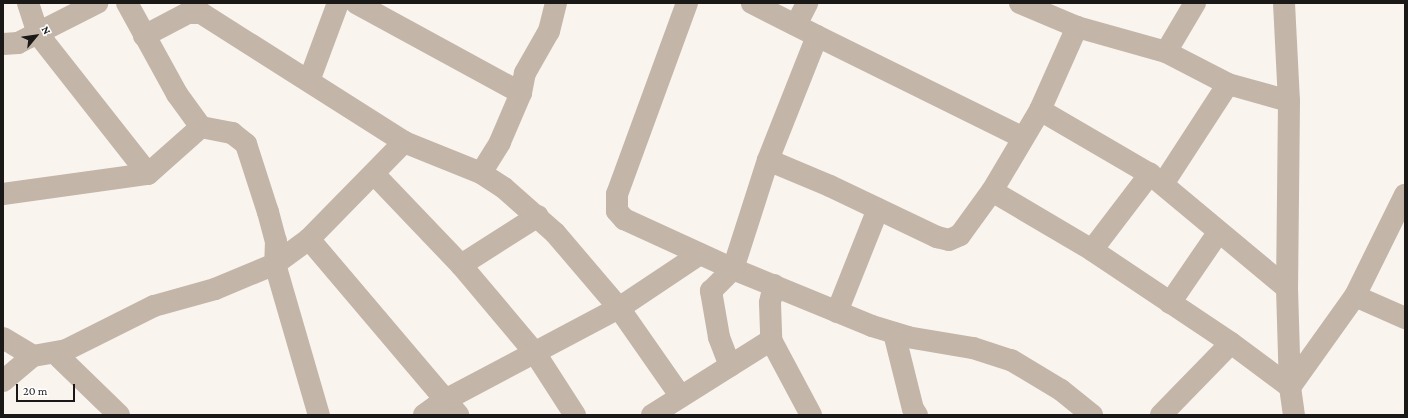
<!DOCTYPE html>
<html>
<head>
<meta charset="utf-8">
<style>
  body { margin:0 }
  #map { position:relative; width:1408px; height:418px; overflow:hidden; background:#faf4ef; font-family:"Crimson Pro",serif }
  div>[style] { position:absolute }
  .street>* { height:22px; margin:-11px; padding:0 11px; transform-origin:11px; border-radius:11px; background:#c3b5a8 }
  span { translate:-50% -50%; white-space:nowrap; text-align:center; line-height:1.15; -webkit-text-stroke:3px #fff; paint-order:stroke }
  .frame { position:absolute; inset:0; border:4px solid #1b1917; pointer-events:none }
  .north { position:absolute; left:16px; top:16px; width:40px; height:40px; -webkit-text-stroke:3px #fff; paint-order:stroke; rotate:61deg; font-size:11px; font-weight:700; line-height:16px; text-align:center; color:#1b1917 }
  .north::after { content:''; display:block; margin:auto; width:14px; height:18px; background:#1b1917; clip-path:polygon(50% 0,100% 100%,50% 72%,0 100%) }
  .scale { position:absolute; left:16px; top:384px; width:59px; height:18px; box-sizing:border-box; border:2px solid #1b1917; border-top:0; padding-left:5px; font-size:12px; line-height:14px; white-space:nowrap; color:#1b1917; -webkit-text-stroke:3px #fff; paint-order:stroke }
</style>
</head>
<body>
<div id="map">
  <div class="street">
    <div style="left:28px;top:3px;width:33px;rotate:72deg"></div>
    <div style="left:38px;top:34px;width:178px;rotate:51.8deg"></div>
    <div style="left:127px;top:3px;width:104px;rotate:61.2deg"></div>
    <div style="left:177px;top:94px;width:41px;rotate:54deg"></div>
    <div style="left:201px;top:127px;width:32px;rotate:11deg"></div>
    <div style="left:232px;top:133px;width:18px;rotate:38deg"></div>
    <div style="left:246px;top:144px;width:71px;rotate:72.1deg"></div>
    <div style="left:268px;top:212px;width:30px;rotate:75deg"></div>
    <div style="left:276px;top:241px;width:23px;rotate:92deg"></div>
    <div style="left:275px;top:264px;width:157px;rotate:73.8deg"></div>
    <div style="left:356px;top:3px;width:188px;rotate:28.6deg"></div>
    <div style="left:687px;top:3px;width:203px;rotate:110.1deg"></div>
    <div style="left:617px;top:194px;width:17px;rotate:90deg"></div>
    <div style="left:617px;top:211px;width:11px;rotate:49deg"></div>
    <div style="left:624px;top:219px;width:120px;rotate:24.6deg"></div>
    <div style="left:733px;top:269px;width:150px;rotate:22.3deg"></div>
    <div style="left:872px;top:326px;width:37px;rotate:17deg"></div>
    <div style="left:907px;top:337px;width:67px;rotate:9.5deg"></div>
    <div style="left:973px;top:348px;width:40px;rotate:18deg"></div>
    <div style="left:1011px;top:360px;width:58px;rotate:31deg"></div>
    <div style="left:1061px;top:390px;width:40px;rotate:39deg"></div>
    <div style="left:1020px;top:3px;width:62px;rotate:22.8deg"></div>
    <div style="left:1077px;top:27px;width:92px;rotate:15.7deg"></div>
    <div style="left:1166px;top:52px;width:70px;rotate:27.3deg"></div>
    <div style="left:1228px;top:84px;width:63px;rotate:15.6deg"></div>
    <div style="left:1284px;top:3px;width:98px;rotate:87.1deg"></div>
    <div style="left:1289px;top:101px;width:187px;rotate:90.6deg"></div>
    <div style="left:1287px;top:288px;width:99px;rotate:88.3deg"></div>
    <div style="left:1290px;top:387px;width:28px;rotate:82deg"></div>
    <div style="left:796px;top:25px;width:25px;rotate:-63deg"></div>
    <div style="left:144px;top:36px;width:50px;rotate:-27.6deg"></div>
    <div style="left:188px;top:13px;width:13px"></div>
    <div style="left:201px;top:13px;width:241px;rotate:32.4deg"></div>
    <div style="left:404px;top:142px;width:83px;rotate:21.9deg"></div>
    <div style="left:481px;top:173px;width:27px;rotate:33deg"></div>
    <div style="left:504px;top:188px;width:68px;rotate:41.4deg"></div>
    <div style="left:555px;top:233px;width:99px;rotate:49.5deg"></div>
    <div style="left:619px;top:308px;width:108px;rotate:55.1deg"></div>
    <div style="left:817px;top:36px;width:230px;rotate:26.3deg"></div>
    <div style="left:3px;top:44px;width:15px;rotate:-4deg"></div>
    <div style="left:18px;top:43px;width:89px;rotate:-26.9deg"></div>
    <div style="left:1166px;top:52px;width:57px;rotate:-59.4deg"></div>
    <div style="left:309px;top:81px;width:83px;rotate:-69.6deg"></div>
    <div style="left:1040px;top:110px;width:127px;rotate:30.2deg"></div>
    <div style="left:1150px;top:174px;width:178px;rotate:39.8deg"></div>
    <div style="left:768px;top:160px;width:67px;rotate:22.8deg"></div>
    <div style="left:830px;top:186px;width:119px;rotate:25.5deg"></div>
    <div style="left:937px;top:237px;width:12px;rotate:14deg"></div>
    <div style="left:949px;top:240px;width:12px;rotate:-24deg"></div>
    <div style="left:960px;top:235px;width:54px;rotate:-54deg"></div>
    <div style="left:992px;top:191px;width:94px;rotate:-59.3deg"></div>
    <div style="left:1040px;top:110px;width:91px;rotate:-66deg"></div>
    <div style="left:481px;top:173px;width:36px;rotate:-58deg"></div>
    <div style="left:500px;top:142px;width:53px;rotate:-66.8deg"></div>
    <div style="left:521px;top:93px;width:20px;rotate:-79deg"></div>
    <div style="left:525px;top:73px;width:48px;rotate:-60.3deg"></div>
    <div style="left:549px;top:31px;width:29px;rotate:-76deg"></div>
    <div style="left:375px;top:175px;width:124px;rotate:46.3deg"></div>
    <div style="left:461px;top:265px;width:115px;rotate:49.9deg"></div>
    <div style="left:535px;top:353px;width:74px;rotate:57.2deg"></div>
    <div style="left:1163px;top:184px;width:119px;rotate:-57deg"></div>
    <div style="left:992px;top:191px;width:116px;rotate:30.5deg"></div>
    <div style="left:1092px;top:250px;width:167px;rotate:33.8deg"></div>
    <div style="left:1231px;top:343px;width:74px;rotate:36.7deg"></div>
    <div style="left:1290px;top:387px;width:112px;rotate:-54.5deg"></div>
    <div style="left:1355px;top:296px;width:113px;rotate:-63.7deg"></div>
    <div style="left:3px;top:194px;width:146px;rotate:-7.9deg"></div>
    <div style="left:148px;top:174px;width:71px;rotate:-41.6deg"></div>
    <div style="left:309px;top:239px;width:231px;rotate:49.7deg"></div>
    <div style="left:1092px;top:250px;width:96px;rotate:-52.7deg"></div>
    <div style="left:461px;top:265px;width:91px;rotate:-32.5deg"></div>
    <div style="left:774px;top:285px;width:18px;rotate:103deg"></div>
    <div style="left:770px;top:303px;width:37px;rotate:88deg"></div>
    <div style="left:771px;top:340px;width:85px;rotate:61.9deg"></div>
    <div style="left:1355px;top:296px;width:55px;rotate:23.7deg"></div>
    <div style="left:1170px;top:303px;width:85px;rotate:-55.6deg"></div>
    <div style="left:837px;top:312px;width:111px;rotate:-68.3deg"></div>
    <div style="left:894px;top:333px;width:78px;rotate:76deg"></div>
    <div style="left:913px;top:409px;width:7px;rotate:56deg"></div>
    <div style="left:3px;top:338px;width:35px;rotate:31deg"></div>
    <div style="left:55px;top:353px;width:89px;rotate:44.1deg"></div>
    <div style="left:730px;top:366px;width:31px;rotate:-111deg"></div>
    <div style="left:719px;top:337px;width:47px;rotate:-99.9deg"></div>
    <div style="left:711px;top:291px;width:31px;rotate:-45deg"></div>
    <div style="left:733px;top:269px;width:114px;rotate:-72.2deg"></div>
    <div style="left:768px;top:160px;width:133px;rotate:-68.4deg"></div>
    <div style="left:817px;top:36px;width:73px;rotate:-153.1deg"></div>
    <div style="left:3px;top:381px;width:39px;rotate:-40deg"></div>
    <div style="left:33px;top:356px;width:34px;rotate:-10deg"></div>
    <div style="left:66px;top:350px;width:98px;rotate:-26.6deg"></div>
    <div style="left:154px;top:306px;width:63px;rotate:-15.6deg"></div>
    <div style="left:215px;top:289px;width:65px;rotate:-22.6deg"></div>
    <div style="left:275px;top:264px;width:42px;rotate:-36.3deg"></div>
    <div style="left:309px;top:239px;width:136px;rotate:-45.6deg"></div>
    <div style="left:424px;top:415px;width:26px;rotate:-36deg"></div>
    <div style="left:445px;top:400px;width:197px;rotate:-27.9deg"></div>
    <div style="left:619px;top:308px;width:97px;rotate:-33.7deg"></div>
    <div style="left:652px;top:415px;width:141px;rotate:-32.2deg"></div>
    <div style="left:1161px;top:415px;width:100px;rotate:-45.8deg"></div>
  </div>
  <div class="frame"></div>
  <div class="north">N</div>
  <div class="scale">20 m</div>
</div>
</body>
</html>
